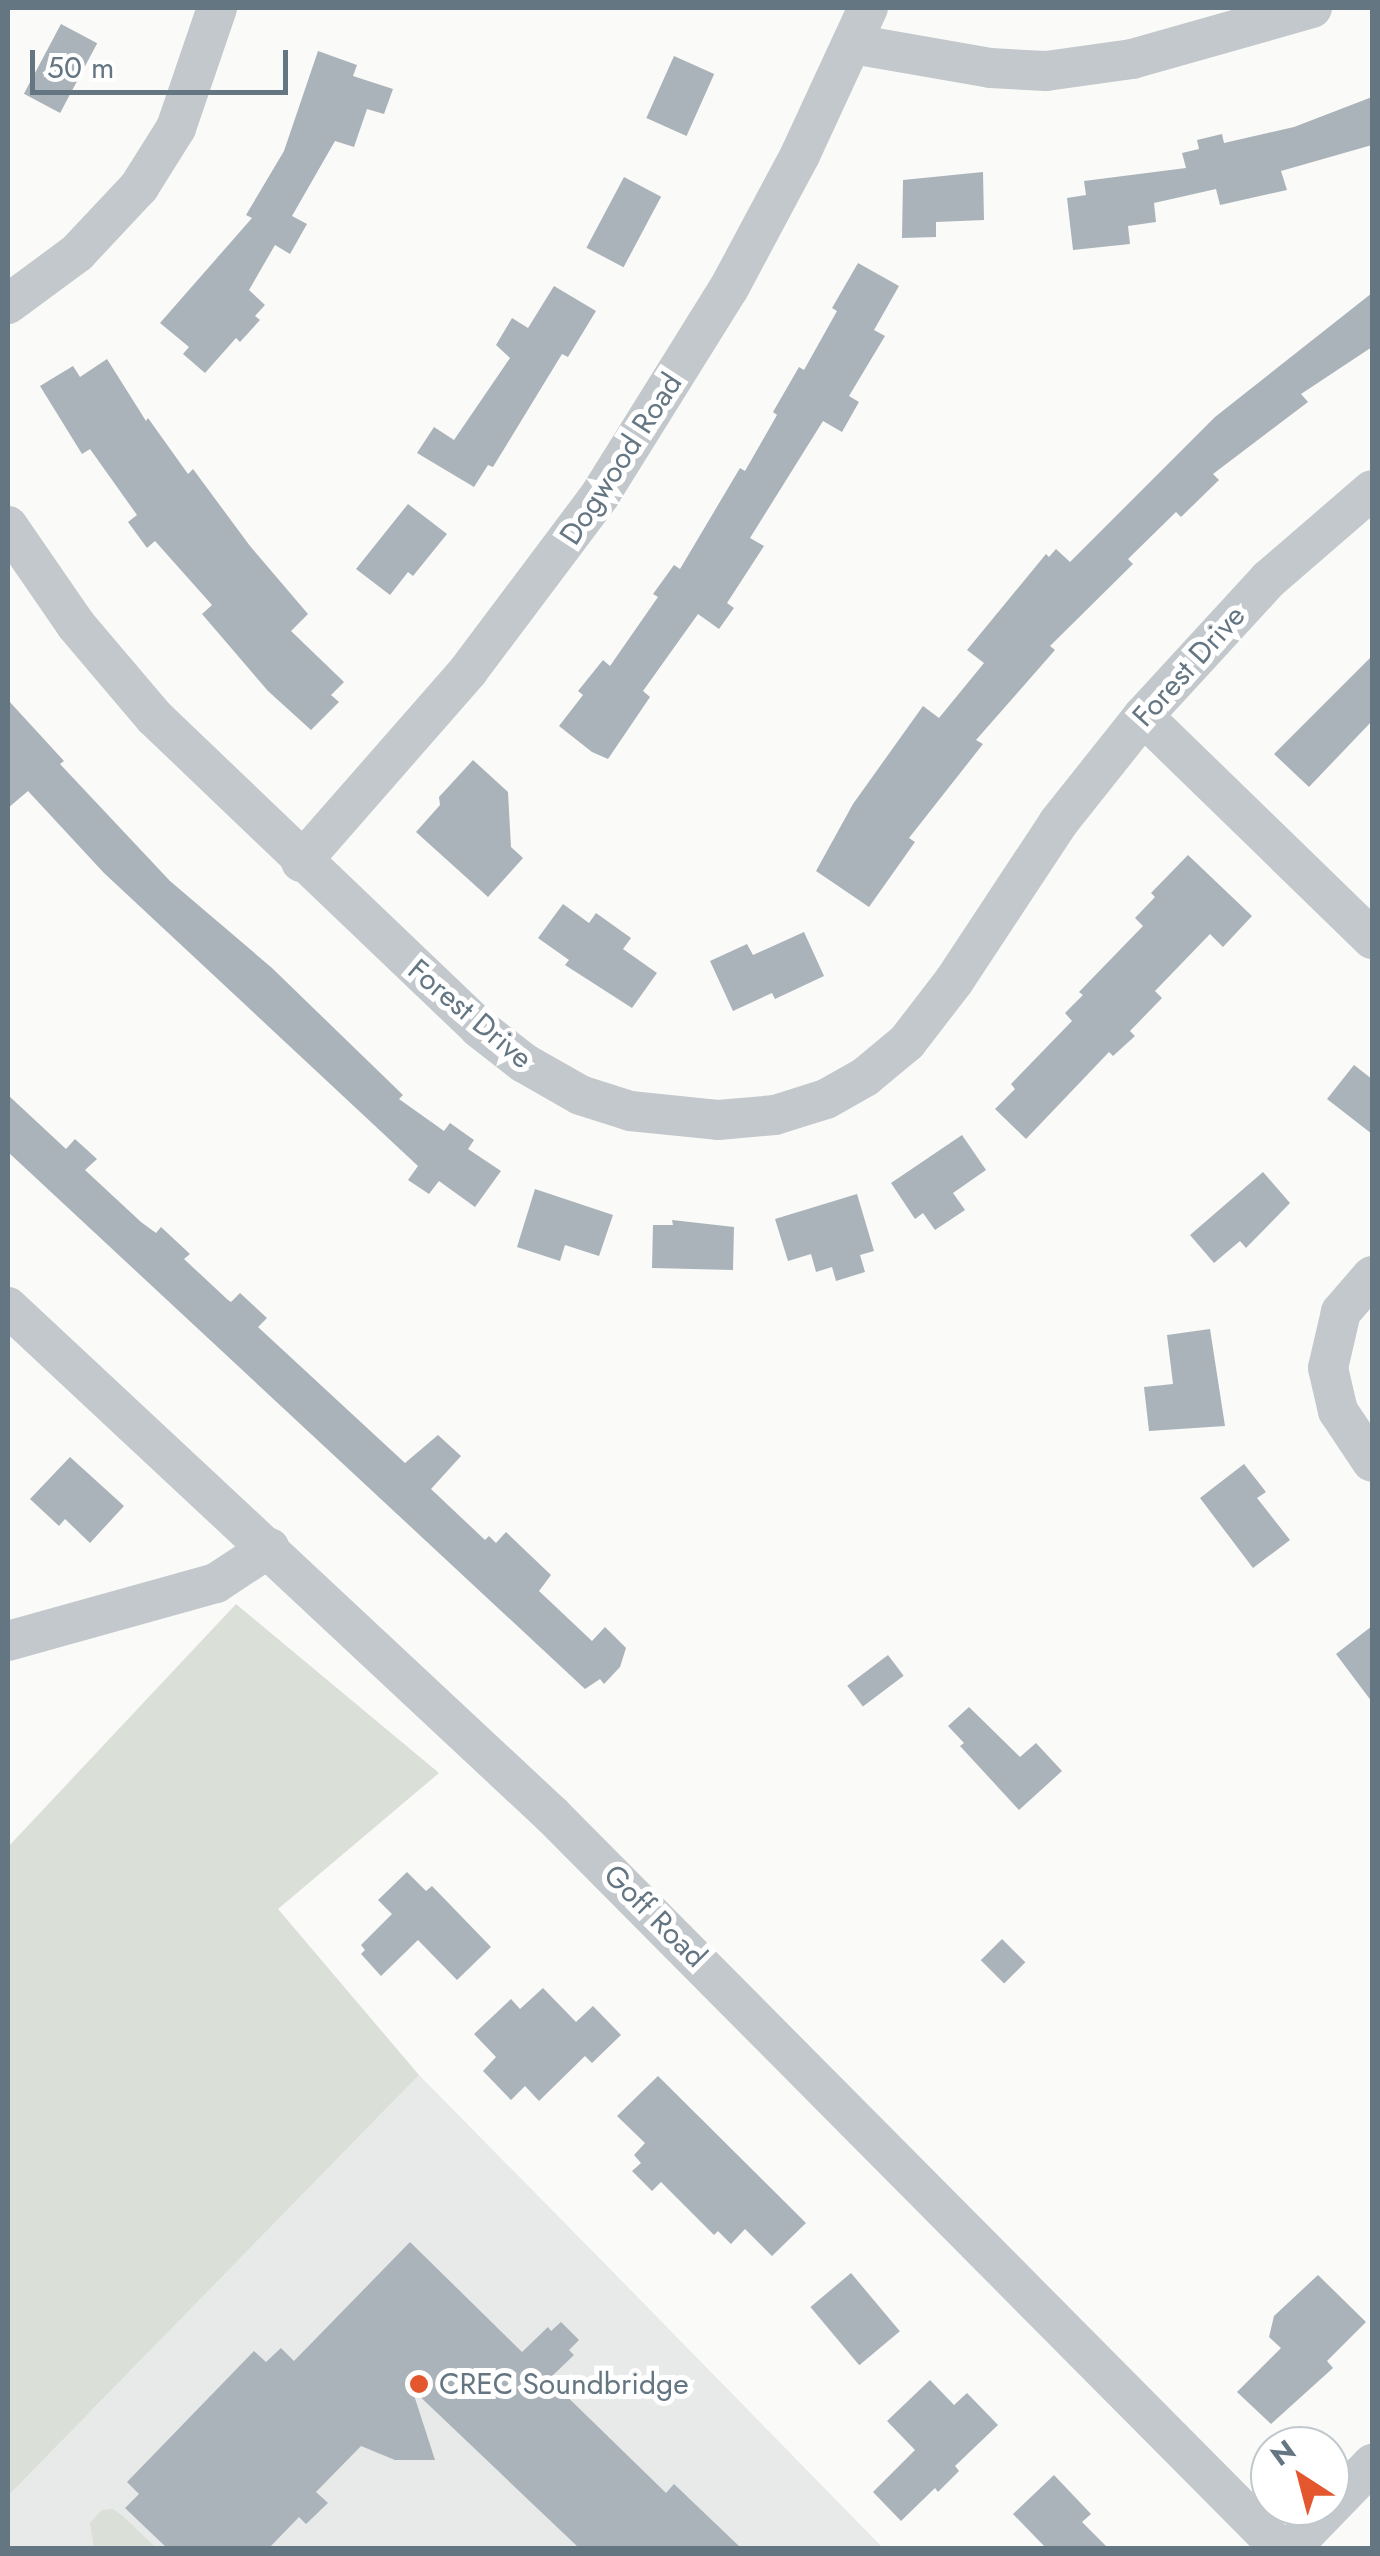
<!DOCTYPE html>
<html>
<head>
<meta charset="utf-8">
<style>
  body { margin:0 }
  #map { position:relative; width:1380px; height:2556px; overflow:hidden; background:#fafaf8; font-family:Jost,sans-serif }
  div>[style] { position:absolute }
  .built>* { inset:0; background:#e8e9e9 }
  .green>* { inset:0; background:#dadfd7 }
  .building>* { inset:0; background:#aab3b9; transform-origin:0 0 }
  .minor>* { height:40px; margin:-20px; padding:0 20px; transform-origin:20px; border-radius:20px; background:#c3c8cc }
  .dots>* { width:28px; height:28px; translate:-50% -50%; box-sizing:border-box; border:5px solid #fff; border-radius:50% }
  span { translate:-50% -50%; white-space:nowrap; text-align:center; line-height:1.15; -webkit-text-stroke:10px #fff; paint-order:stroke }
  .street-label { font-size:30px; color:#657683 }
  .poi-label { font-size:30px; color:#657683 }
  .left { translate:0 -50%; text-align:left }
  .frame { position:absolute; inset:0; border:10px solid #657683; pointer-events:none }
  .north { position:absolute; left:1250px; top:2426px; width:100px; height:100px; box-sizing:border-box; background:#fff; border:2px solid #c1c8cd; border-radius:50%; rotate:324deg; font-size:28px; font-weight:700; line-height:40px; text-align:center; color:#657683 }
  .north::after { content:''; display:block; margin:auto; width:35px; height:45px; background:#e4572e; clip-path:polygon(50% 0,100% 100%,50% 72%,0 100%) }
  .scale { position:absolute; left:30px; top:50px; width:258px; height:45px; box-sizing:border-box; border:5px solid #657683; border-top:0; padding-left:12px; font-size:30px; line-height:35px; white-space:nowrap; color:#657683; -webkit-text-stroke:8px #fff; paint-order:stroke }
</style>
</head>
<body>
<div id="map">
  <div class="built">
    <div style="clip-path:polygon(419px 2075px,614px 2273px,883px 2548px,8px 2548px,8px 2496px)"></div>
  </div>
  <div class="green">
    <div style="clip-path:polygon(236px 1604px,439px 1773px,278px 1909px,419px 2075px,8px 2496px,8px 1847px)"></div>
    <div style="clip-path:polygon(113px 2509px,124px 2517px,156px 2548px,94px 2548px,90px 2523px,102px 2510px)"></div>
  </div>
  <div class="building">
    <div style="left:61px;top:24px;width:41px;height:79px;rotate:28deg"></div>
    <div style="clip-path:polygon(318px 51px,357px 65px,353px 76px,393px 89px,384px 114px,367px 109px,354px 147px,335px 141px,292px 216px,307px 224px,290px 254px,275px 245px,249px 290px,265px 305px,255px 316px,260px 320px,240px 342px,236px 338px,205px 373px,183px 354px,189px 347px,160px 323px,252px 218px,246px 215px,284px 151px)"></div>
    <div style="left:674px;top:56px;width:44px;height:68px;rotate:24deg"></div>
    <div style="clip-path:polygon(1372px 97px,1372px 145px,1281px 171px,1287px 190px,1220px 205px,1216px 189px,1154px 203px,1156px 222px,1128px 226px,1130px 244px,1073px 250px,1067px 198px,1086px 195px,1084px 181px,1186px 168px,1182px 153px,1199px 149px,1197px 140px,1222px 134px,1224px 143px,1294px 127px)"></div>
    <div style="clip-path:polygon(983px 172px,984px 220px,936px 222px,936px 237px,902px 238px,903px 180px)"></div>
    <div style="left:624px;top:177px;width:42px;height:80px;rotate:28deg"></div>
    <div style="clip-path:polygon(858px 263px,899px 286px,874px 330px,885px 336px,849px 396px,859px 402px,842px 432px,823px 421px,750px 538px,764px 546px,727px 603px,734px 608px,719px 629px,698px 614px,643px 691px,650px 697px,608px 759px,592px 752px,559px 726px,583px 695px,578px 691px,603px 660px,610px 666px,658px 597px,653px 594px,674px 565px,680px 569px,740px 468px,745px 471px,777px 415px,773px 412px,799px 367px,804px 370px,837px 311px,832px 308px)"></div>
    <div style="clip-path:polygon(554px 286px,596px 311px,568px 357px,562px 354px,493px 467px,488px 465px,474px 487px,417px 453px,434px 427px,454px 440px,510px 358px,496px 345px,512px 318px,528px 328px)"></div>
    <div style="clip-path:polygon(1372px 293px,1372px 347px,1301px 394px,1308px 402px,1213px 474px,1219px 480px,1181px 517px,1176px 512px,1128px 559px,1133px 564px,1050px 646px,1055px 650px,976px 740px,983px 744px,909px 838px,915px 842px,869px 907px,816px 871px,853px 804px,923px 706px,939px 718px,984px 663px,967px 650px,1046px 554px,1049px 557px,1056px 549px,1070px 562px,1215px 417px)"></div>
    <div style="clip-path:polygon(107px 359px,146px 421px,148px 418px,188px 474px,193px 469px,250px 546px,308px 614px,291px 631px,344px 682px,331px 695px,339px 702px,311px 730px,268px 691px,202px 614px,212px 605px,155px 541px,147px 548px,128px 522px,137px 515px,90px 449px,82px 454px,40px 386px,73px 366px,80px 377px)"></div>
    <div style="clip-path:polygon(408px 504px,447px 534px,413px 576px,408px 572px,390px 595px,356px 569px)"></div>
    <div style="clip-path:polygon(1372px 656px,1372px 721px,1309px 787px,1274px 754px)"></div>
    <div style="clip-path:polygon(8px 700px,64px 761px,60px 764px,170px 881px,272px 968px,403px 1095px,399px 1099px,444px 1131px,450px 1123px,474px 1140px,468px 1149px,501px 1171px,475px 1207px,439px 1181px,429px 1194px,408px 1180px,418px 1166px,104px 873px,28px 791px,8px 808px)"></div>
    <div style="clip-path:polygon(473px 760px,508px 792px,511px 847px,523px 858px,488px 897px,416px 832px,440px 805px,439px 797px)"></div>
    <div style="clip-path:polygon(1188px 855px,1252px 916px,1223px 947px,1210px 934px,1155px 991px,1162px 998px,1130px 1031px,1135px 1036px,1113px 1056px,1109px 1052px,1026px 1139px,995px 1109px,1015px 1089px,1011px 1084px,1072px 1021px,1065px 1013px,1083px 995px,1079px 992px,1143px 926px,1135px 918px,1155px 897px,1151px 893px)"></div>
    <div style="clip-path:polygon(563px 904px,589px 923px,596px 913px,631px 938px,623px 949px,657px 973px,632px 1008px,565px 965px,569px 960px,538px 938px)"></div>
    <div style="clip-path:polygon(804px 932px,824px 976px,775px 999px,772px 993px,733px 1011px,710px 961px,747px 944px,753px 955px)"></div>
    <div style="clip-path:polygon(1354px 1065px,1372px 1079px,1372px 1134px,1327px 1099px)"></div>
    <div style="clip-path:polygon(8px 1095px,66px 1149px,75px 1139px,97px 1159px,85px 1170px,141px 1222px,156px 1233px,161px 1227px,190px 1254px,184px 1259px,228px 1300px,231px 1302px,240px 1293px,267px 1318px,258px 1327px,405px 1463px,438px 1435px,461px 1456px,431px 1489px,485px 1540px,489px 1536px,496px 1543px,506px 1532px,551px 1575px,539px 1591px,592px 1641px,605px 1627px,626px 1648px,620px 1667px,604px 1684px,600px 1679px,585px 1689px,8px 1152px)"></div>
    <div style="clip-path:polygon(962px 1135px,986px 1170px,953px 1193px,965px 1210px,935px 1230px,923px 1213px,915px 1219px,891px 1183px)"></div>
    <div style="clip-path:polygon(1263px 1172px,1290px 1203px,1246px 1248px,1240px 1241px,1214px 1263px,1190px 1235px)"></div>
    <div style="clip-path:polygon(535px 1189px,613px 1215px,599px 1256px,565px 1245px,560px 1261px,517px 1247px)"></div>
    <div style="clip-path:polygon(857px 1194px,874px 1251px,860px 1255px,865px 1272px,836px 1281px,832px 1267px,816px 1272px,811px 1254px,788px 1261px,775px 1219px)"></div>
    <div style="clip-path:polygon(672px 1220px,734px 1227px,733px 1270px,652px 1268px,653px 1225px,673px 1225px)"></div>
    <div style="clip-path:polygon(1210px 1329px,1225px 1426px,1149px 1431px,1144px 1387px,1173px 1384px,1167px 1335px)"></div>
    <div style="clip-path:polygon(70px 1457px,124px 1506px,90px 1543px,65px 1519px,59px 1526px,30px 1499px)"></div>
    <div style="clip-path:polygon(1244px 1464px,1266px 1492px,1257px 1498px,1290px 1540px,1253px 1568px,1200px 1498px)"></div>
    <div style="clip-path:polygon(1372px 1626px,1372px 1702px,1336px 1654px)"></div>
    <div style="left:888px;top:1655px;width:26px;height:51px;rotate:53deg"></div>
    <div style="clip-path:polygon(969px 1707px,1020px 1757px,1036px 1743px,1062px 1771px,1019px 1810px,960px 1746px,964px 1743px,948px 1726px)"></div>
    <div style="clip-path:polygon(407px 1872px,426px 1891px,432px 1886px,491px 1947px,457px 1980px,418px 1940px,381px 1976px,361px 1954px,365px 1950px,361px 1945px,392px 1914px,378px 1900px)"></div>
    <div style="left:1002px;top:1939px;width:33px;height:30px;rotate:45deg"></div>
    <div style="clip-path:polygon(543px 1988px,576px 2022px,593px 2006px,621px 2035px,592px 2063px,585px 2056px,539px 2101px,525px 2086px,511px 2100px,483px 2071px,496px 2057px,474px 2034px,511px 1999px,520px 2009px)"></div>
    <div style="clip-path:polygon(658px 2076px,806px 2223px,772px 2256px,745px 2229px,731px 2244px,718px 2231px,714px 2235px,661px 2182px,652px 2191px,632px 2171px,641px 2163px,634px 2155px,645px 2143px,617px 2116px)"></div>
    <div style="clip-path:polygon(410px 2242px,522px 2352px,548px 2327px,551px 2331px,561px 2322px,579px 2340px,569px 2350px,574px 2355px,549px 2379px,666px 2493px,674px 2484px,741px 2548px,579px 2548px,412px 2389px,435px 2460px,395px 2460px,361px 2446px,316px 2492px,328px 2503px,306px 2524px,299px 2517px,269px 2548px,167px 2548px,125px 2508px,139px 2494px,127px 2482px,254px 2351px,266px 2362px,281px 2348px,294px 2361px)"></div>
    <div style="left:851px;top:2273px;width:76px;height:53px;rotate:50deg"></div>
    <div style="clip-path:polygon(1318px 2275px,1366px 2322px,1327px 2361px,1333px 2368px,1271px 2424px,1237px 2392px,1281px 2348px,1269px 2337px,1274px 2316px)"></div>
    <div style="clip-path:polygon(930px 2380px,954px 2405px,967px 2393px,998px 2425px,955px 2466px,959px 2471px,938px 2492px,935px 2488px,901px 2521px,873px 2492px,915px 2450px,887px 2421px)"></div>
    <div style="clip-path:polygon(1054px 2475px,1091px 2514px,1082px 2522px,1108px 2548px,1046px 2548px,1013px 2514px)"></div>
  </div>
  <div class="minor">
    <div style="left:853px;top:44px;width:139px;rotate:9.9deg"></div>
    <div style="left:990px;top:68px;width:56px;rotate:3.1deg"></div>
    <div style="left:1046px;top:71px;width:87px;rotate:-7.9deg"></div>
    <div style="left:1132px;top:59px;width:187px;rotate:-15.8deg"></div>
    <div style="left:8px;top:304px;width:86px;rotate:-36.5deg"></div>
    <div style="left:77px;top:253px;width:91px;rotate:-46.8deg"></div>
    <div style="left:139px;top:187px;width:70px;rotate:-57.9deg"></div>
    <div style="left:176px;top:128px;width:127px;rotate:-71.1deg"></div>
    <div style="left:8px;top:526px;width:120px;rotate:55.5deg"></div>
    <div style="left:76px;top:625px;width:121px;rotate:49.7deg"></div>
    <div style="left:154px;top:717px;width:450px;rotate:43.7deg"></div>
    <div style="left:479px;top:1028px;width:57px;rotate:37.9deg"></div>
    <div style="left:524px;top:1063px;width:64px;rotate:29.7deg"></div>
    <div style="left:580px;top:1095px;width:52px;rotate:17.7deg"></div>
    <div style="left:630px;top:1111px;width:88px;rotate:5.8deg"></div>
    <div style="left:718px;top:1120px;width:57px;rotate:-5deg"></div>
    <div style="left:775px;top:1115px;width:53px;rotate:-17.4deg"></div>
    <div style="left:826px;top:1099px;width:45px;rotate:-29.4deg"></div>
    <div style="left:865px;top:1077px;width:55px;rotate:-39.8deg"></div>
    <div style="left:907px;top:1042px;width:77px;rotate:-52.4deg"></div>
    <div style="left:954px;top:981px;width:189px;rotate:-56.6deg"></div>
    <div style="left:1058px;top:823px;width:137px;rotate:-51.5deg"></div>
    <div style="left:1143px;top:716px;width:186px;rotate:-47.4deg"></div>
    <div style="left:1269px;top:579px;width:136px;rotate:-40.8deg"></div>
    <div style="left:1143px;top:716px;width:320px;rotate:44.2deg"></div>
    <div style="left:301px;top:862px;width:254px;rotate:-48.8deg"></div>
    <div style="left:468px;top:671px;width:220px;rotate:-53.1deg"></div>
    <div style="left:600px;top:495px;width:244px;rotate:-58.1deg"></div>
    <div style="left:729px;top:288px;width:151px;rotate:-61.9deg"></div>
    <div style="left:800px;top:155px;width:162px;rotate:-65.2deg"></div>
    <div style="left:1372px;top:1276px;width:48px;rotate:130.7deg"></div>
    <div style="left:1341px;top:1312px;width:57px;rotate:103.1deg"></div>
    <div style="left:1328px;top:1368px;width:44px;rotate:76.9deg"></div>
    <div style="left:1338px;top:1411px;width:61px;rotate:56.3deg"></div>
    <div style="left:8px;top:1307px;width:746px;rotate:43.04deg"></div>
    <div style="left:553px;top:1816px;width:1032px;rotate:45.2deg"></div>
    <div style="left:8px;top:1641px;width:216px;rotate:-15.6deg"></div>
    <div style="left:216px;top:1583px;width:64px;rotate:-33.4deg"></div>
    <div style="left:1291px;top:2548px;width:117px;rotate:-46deg"></div>
  </div>
  <div class="dots">
    <div style="left:419px;top:2384px;background:#e4572e"></div>
  </div>
  <div class="street-label">
    <span style="left:621px;top:459px;rotate:-57deg">Dogwood Road</span>
    <span style="left:1189px;top:666px;rotate:-48deg">Forest Drive</span>
    <span style="left:470px;top:1014px;rotate:40deg">Forest Drive</span>
    <span style="left:655px;top:1916px;rotate:45deg">Goff Road</span>
  </div>
  <div class="poi-label">
    <span class="left" style="left:439px;top:2384px">CREC Soundbridge</span>
  </div>
  <div class="frame"></div>
  <div class="north">N</div>
  <div class="scale">50 m</div>
</div>
</body>
</html>
